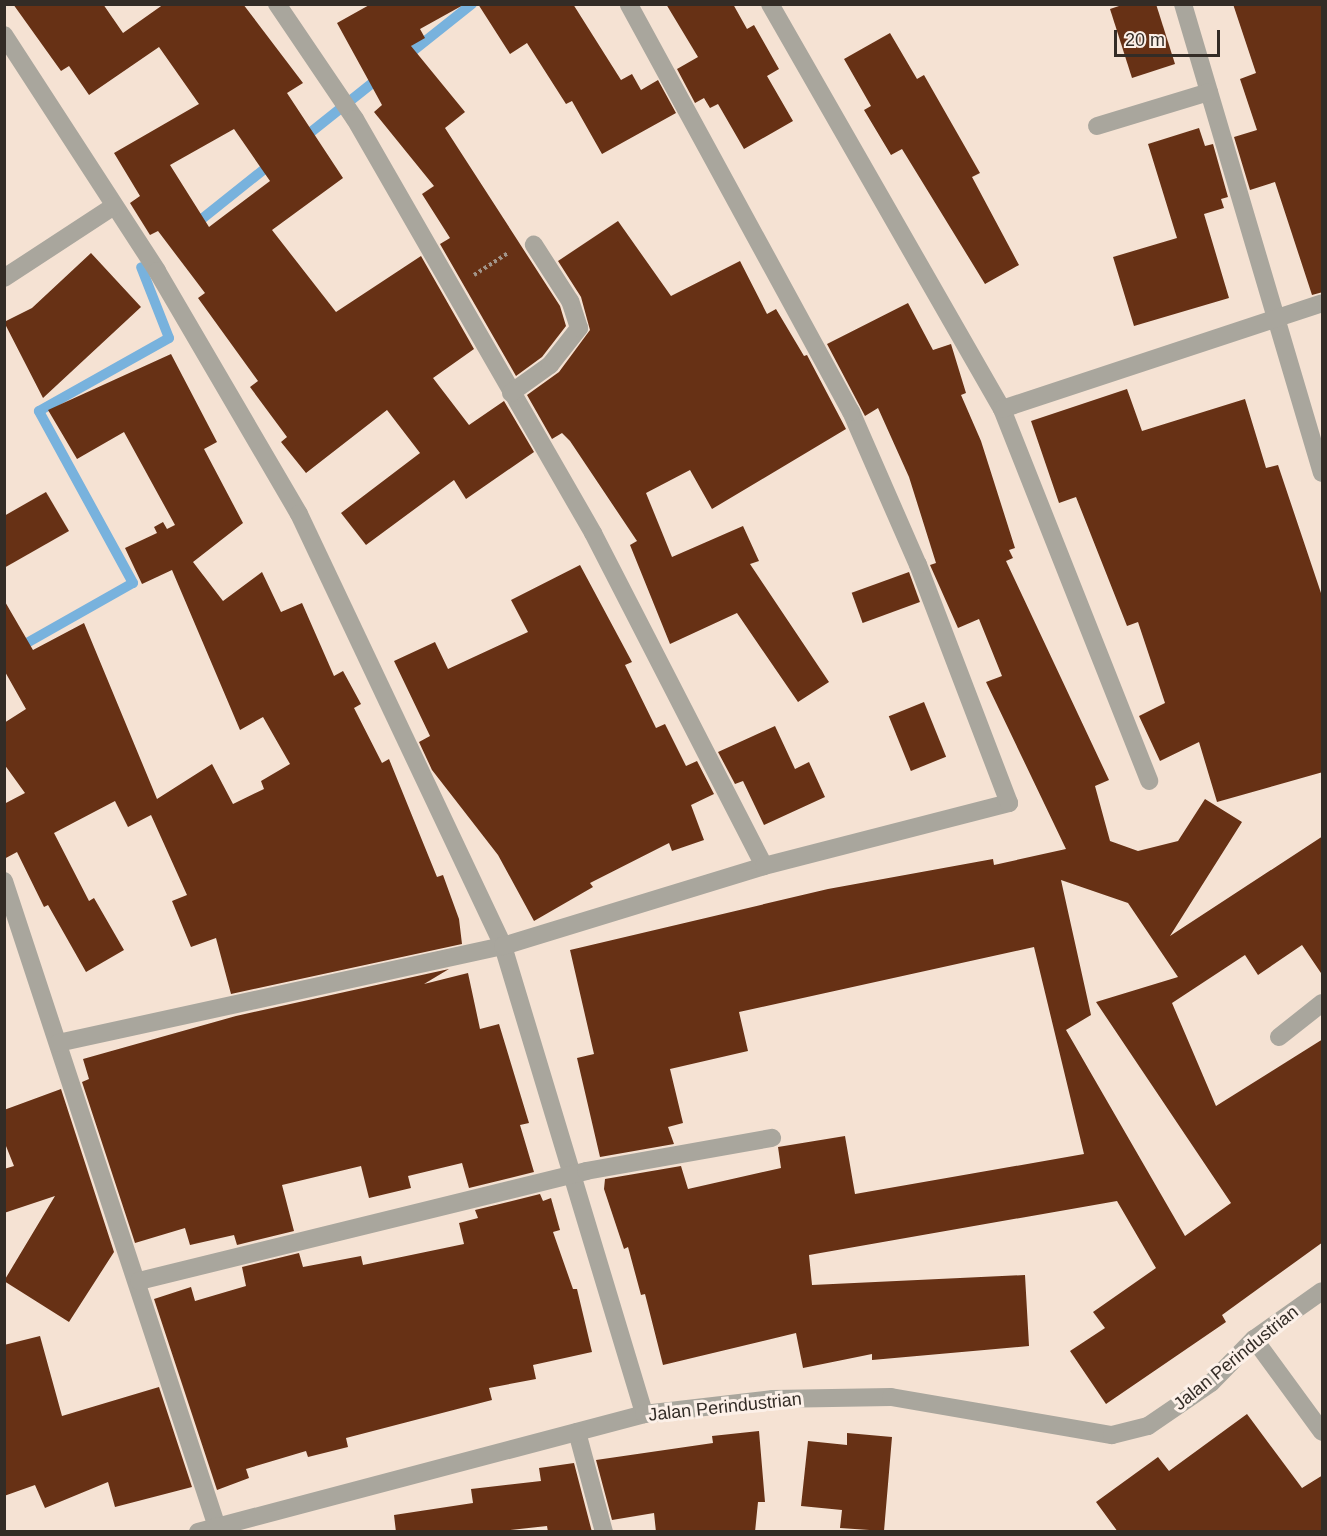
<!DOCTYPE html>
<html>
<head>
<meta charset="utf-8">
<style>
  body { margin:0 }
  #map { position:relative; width:1327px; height:1536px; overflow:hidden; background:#f5e2d3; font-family:Helvetica,sans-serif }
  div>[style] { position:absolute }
  .stream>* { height:10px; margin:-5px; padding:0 5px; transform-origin:5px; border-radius:5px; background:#78b2dd }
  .building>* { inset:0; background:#673115; transform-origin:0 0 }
  .path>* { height:4px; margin-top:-2px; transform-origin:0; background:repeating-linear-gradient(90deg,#a19489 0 3px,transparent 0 6px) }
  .street>* { height:18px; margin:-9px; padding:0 9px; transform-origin:9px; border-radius:9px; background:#a9a69d }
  span { translate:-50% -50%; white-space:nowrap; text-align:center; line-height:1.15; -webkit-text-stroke:6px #fcf0e8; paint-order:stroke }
  .street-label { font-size:18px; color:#332c26 }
  .frame { position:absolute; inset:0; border:6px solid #332c26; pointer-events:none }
  .scale { position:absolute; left:1114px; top:30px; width:106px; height:27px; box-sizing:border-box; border:3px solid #332c26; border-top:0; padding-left:8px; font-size:18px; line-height:21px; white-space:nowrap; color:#332c26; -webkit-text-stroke:4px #fcf0e8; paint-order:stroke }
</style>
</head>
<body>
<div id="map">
  <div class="stream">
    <div style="left:404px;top:58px;width:87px;rotate:-38.5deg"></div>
    <div style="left:301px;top:140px;width:101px;rotate:-38.6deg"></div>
    <div style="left:193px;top:226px;width:101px;rotate:-38.6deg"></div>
    <div style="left:18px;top:648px;width:132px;rotate:-29.5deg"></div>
    <div style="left:133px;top:583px;width:196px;rotate:-118.7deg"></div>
    <div style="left:39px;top:411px;width:149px;rotate:-29.3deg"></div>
    <div style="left:169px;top:338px;width:76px;rotate:-111.5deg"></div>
  </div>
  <div class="building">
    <div style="clip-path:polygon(evenodd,13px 4px,103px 4px,123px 33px,164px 4px,243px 4px,303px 83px,287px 93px,343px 178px,272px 230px,336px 312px,421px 256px,474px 349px,433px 378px,469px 425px,504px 401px,534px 452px,466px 499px,454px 480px,366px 545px,341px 513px,420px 453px,387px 410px,306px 473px,281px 442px,287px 437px,250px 387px,258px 381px,198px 298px,205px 293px,158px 231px,150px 235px,130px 203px,140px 196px,114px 153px,199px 104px,159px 47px,89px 95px,69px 66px,61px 71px,13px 4px,234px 129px,270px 181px,209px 227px,170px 165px,234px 129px)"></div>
    <div style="clip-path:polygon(371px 4px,465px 4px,420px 29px,425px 38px,411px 46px,465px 112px,445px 128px,560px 306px,566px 326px,542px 357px,516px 376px,440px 244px,450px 238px,422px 194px,434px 186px,374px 112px,382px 105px,337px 23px)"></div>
    <div style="clip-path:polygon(478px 4px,573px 4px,621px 80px,632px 74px,641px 90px,658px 80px,676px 113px,602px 154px,572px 101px,566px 104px,527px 43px,510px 54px)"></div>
    <div style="clip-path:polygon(666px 4px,733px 4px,747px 29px,754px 25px,779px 69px,767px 76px,793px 121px,744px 149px,718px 104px,710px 108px,704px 98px,695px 103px,677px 69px,698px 57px)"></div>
    <div style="clip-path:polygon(1125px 4px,1156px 4px,1175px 64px,1132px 78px,1110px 9px)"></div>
    <div style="clip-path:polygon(1233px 4px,1323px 4px,1323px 292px,1312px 295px,1275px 182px,1250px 190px,1234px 137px,1257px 130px,1240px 79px,1256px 73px)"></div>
    <div style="clip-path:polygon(890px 33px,917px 79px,924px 75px,980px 173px,972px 177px,1019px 265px,985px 284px,902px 149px,891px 155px,864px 110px,871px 106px,844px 59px)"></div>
    <div style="clip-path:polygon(1199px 128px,1205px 146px,1213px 144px,1228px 197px,1221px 199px,1224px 208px,1204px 214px,1229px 298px,1134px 326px,1113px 257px,1177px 238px,1148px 144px)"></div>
    <div style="clip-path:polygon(618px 221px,671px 296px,740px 261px,767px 314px,776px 309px,804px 356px,807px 355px,846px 429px,712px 509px,690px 470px,646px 493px,672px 557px,743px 526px,759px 561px,750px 564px,829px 682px,798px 702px,737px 613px,670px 644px,630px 545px,637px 541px,570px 441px,562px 433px,552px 439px,527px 395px,559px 372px,590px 330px,581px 297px,558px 261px)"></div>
    <div style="clip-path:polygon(91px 253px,141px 307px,43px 398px,4px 322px,32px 308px)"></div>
    <div style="clip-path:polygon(evenodd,908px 303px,933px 350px,951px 344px,966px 393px,961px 395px,981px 441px,1015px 548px,1009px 550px,1013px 558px,1006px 561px,1109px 780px,1095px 786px,1110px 841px,1138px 851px,1178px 841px,1205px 799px,1242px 822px,1170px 936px,1323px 836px,1323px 976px,1302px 945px,1258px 975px,1245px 955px,1172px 1003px,1216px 1106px,1323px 1039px,1323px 1242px,1222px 1315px,1226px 1322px,1106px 1404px,1070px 1351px,1105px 1328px,1093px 1312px,1156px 1268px,1117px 1201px,809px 1255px,812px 1285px,1025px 1275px,1029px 1346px,872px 1360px,872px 1354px,803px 1368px,796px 1333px,663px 1365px,645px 1294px,641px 1295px,628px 1247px,624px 1249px,604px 1189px,605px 1179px,681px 1166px,688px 1189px,781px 1168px,778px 1147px,845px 1136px,855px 1194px,1084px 1154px,1034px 947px,739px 1012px,748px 1051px,670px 1069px,683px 1123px,668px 1127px,674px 1144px,600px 1157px,577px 1058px,594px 1054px,570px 950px,828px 889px,993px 859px,994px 865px,1066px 849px,986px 682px,1002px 676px,979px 619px,958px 628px,930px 565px,936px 563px,909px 477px,878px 408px,865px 416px,827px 344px,908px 303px,1061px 880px,1128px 903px,1178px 977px,1096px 1002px,1231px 1203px,1185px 1236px,1066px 1030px,1091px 1015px,1061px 880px)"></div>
    <div style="clip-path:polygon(171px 354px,217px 442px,204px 449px,243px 523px,193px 562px,223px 601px,262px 572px,281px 612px,302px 603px,334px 676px,343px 671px,361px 704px,354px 708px,382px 763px,389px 759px,437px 877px,443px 875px,459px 919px,462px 944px,231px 994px,216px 938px,191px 947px,172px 901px,187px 895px,151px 815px,128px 827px,115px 801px,54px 833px,89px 901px,94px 898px,124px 950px,86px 972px,48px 905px,44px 907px,17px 852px,4px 859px,4px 804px,25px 793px,4px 764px,4px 723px,26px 709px,4px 670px,4px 600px,33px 650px,84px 623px,157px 799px,212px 764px,233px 804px,264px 789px,261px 781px,290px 764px,263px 717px,240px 730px,172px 570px,142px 584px,125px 548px,157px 533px,154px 527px,163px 522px,167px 529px,175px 525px,124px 432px,77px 459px,48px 410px)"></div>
    <div style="clip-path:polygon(1127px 389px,1142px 431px,1245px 399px,1266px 468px,1278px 465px,1323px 599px,1323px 772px,1217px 802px,1199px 742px,1160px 761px,1139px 716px,1165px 703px,1138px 622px,1127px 626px,1076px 497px,1059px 503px,1031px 421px)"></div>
    <div style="clip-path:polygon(46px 492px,69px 531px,4px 568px,4px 516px)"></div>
    <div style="clip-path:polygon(580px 565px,632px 662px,625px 665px,656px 728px,665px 724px,686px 766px,697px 761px,714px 794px,691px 805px,704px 840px,672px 851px,669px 843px,590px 883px,593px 887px,534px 921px,498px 855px,432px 770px,419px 742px,430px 736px,394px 661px,435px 642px,448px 669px,528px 632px,511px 600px)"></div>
    <div style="left:909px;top:572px;width:32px;height:61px;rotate:70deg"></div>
    <div style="left:924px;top:702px;width:59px;height:38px;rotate:68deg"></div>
    <div style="clip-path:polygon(775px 726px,795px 769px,809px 762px,825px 797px,764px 825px,743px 781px,735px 784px,718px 752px)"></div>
    <div style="clip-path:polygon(449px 969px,424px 984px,468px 973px,480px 1029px,499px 1024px,529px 1123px,520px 1125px,534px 1172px,469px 1188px,462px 1163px,408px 1176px,411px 1188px,369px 1198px,361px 1166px,282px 1185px,294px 1231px,237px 1245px,234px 1235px,190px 1245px,185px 1228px,135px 1243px,82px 1082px,89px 1079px,83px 1059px,236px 1016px)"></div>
    <div style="clip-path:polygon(61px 1089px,114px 1252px,69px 1322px,4px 1281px,55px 1196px,4px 1213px,4px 1169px,14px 1166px,4px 1141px,4px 1110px)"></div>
    <div style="clip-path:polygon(540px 1194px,543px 1201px,551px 1198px,560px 1230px,553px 1232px,573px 1289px,577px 1289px,592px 1352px,533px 1365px,536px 1379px,489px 1388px,492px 1400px,346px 1438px,348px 1447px,308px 1457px,306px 1451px,246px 1469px,249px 1478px,217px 1490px,154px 1299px,191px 1287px,195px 1301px,246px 1286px,242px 1267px,299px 1253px,303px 1267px,361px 1256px,363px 1265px,464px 1244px,459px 1223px,478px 1218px,475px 1210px)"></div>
    <div style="clip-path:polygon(40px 1336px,62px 1416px,159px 1387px,192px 1487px,115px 1507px,108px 1482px,45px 1508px,35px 1485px,4px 1496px,4px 1345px)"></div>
    <div style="clip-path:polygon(1247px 1414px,1302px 1488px,1323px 1475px,1323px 1532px,1118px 1532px,1096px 1502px,1158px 1457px,1169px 1471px)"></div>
    <div style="clip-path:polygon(759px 1431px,765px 1502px,758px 1502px,755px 1532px,656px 1532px,654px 1513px,612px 1520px,596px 1460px,713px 1443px,712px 1436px)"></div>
    <div style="clip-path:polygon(847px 1433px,892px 1437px,884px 1531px,840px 1528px,842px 1510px,801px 1506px,808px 1441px,847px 1445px)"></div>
    <div style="clip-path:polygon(574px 1463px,592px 1532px,548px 1532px,547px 1526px,493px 1532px,396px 1532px,394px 1515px,473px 1503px,471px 1489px,541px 1481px,539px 1468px)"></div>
  </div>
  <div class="path">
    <div style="left:474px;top:275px;width:40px;rotate:-32.9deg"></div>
  </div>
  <div class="street">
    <div style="left:277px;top:4px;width:139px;rotate:55.9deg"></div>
    <div style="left:355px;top:119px;width:478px;rotate:60.1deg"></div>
    <div style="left:593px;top:533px;width:374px;rotate:62.8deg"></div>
    <div style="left:770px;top:4px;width:467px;rotate:60.2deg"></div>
    <div style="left:1002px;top:409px;width:400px;rotate:68.4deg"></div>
    <div style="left:1183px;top:4px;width:489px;rotate:73.5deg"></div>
    <div style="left:4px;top:35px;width:281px;rotate:57deg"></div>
    <div style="left:157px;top:271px;width:281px;rotate:59.7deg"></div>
    <div style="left:299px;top:514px;width:478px;rotate:64.7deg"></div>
    <div style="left:503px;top:946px;width:489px;rotate:73.2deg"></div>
    <div style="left:1097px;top:126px;width:117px;rotate:-16.9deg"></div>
    <div style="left:4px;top:278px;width:131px;rotate:-33.2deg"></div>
    <div style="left:511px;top:393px;width:48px;rotate:-35.7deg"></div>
    <div style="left:550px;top:365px;width:47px;rotate:-51.9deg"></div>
    <div style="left:579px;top:328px;width:28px;rotate:-108deg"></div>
    <div style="left:570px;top:301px;width:67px;rotate:-122.7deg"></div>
    <div style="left:1002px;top:409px;width:337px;rotate:-18.3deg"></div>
    <div style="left:4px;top:881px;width:680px;rotate:71.75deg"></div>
    <div style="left:1279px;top:1037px;width:55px;rotate:-38.3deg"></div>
    <div style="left:58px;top:1043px;width:455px;rotate:-12.3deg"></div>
    <div style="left:503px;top:946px;width:273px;rotate:-17deg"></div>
    <div style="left:764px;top:866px;width:253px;rotate:-14.4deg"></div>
    <div style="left:1009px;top:803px;width:255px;rotate:-110.9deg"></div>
    <div style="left:918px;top:565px;width:167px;rotate:-113.6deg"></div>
    <div style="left:851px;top:412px;width:464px;rotate:-118.6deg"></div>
    <div style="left:139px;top:1281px;width:460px;rotate:-13.8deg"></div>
    <div style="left:586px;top:1171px;width:189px;rotate:-10.1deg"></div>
    <div style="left:1254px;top:1339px;width:115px;rotate:53.8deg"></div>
    <div style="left:577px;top:1432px;width:104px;rotate:74.9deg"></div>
    <div style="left:198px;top:1532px;width:461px;rotate:-14.8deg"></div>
    <div style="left:644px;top:1414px;width:130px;rotate:-6.6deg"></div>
    <div style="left:773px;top:1399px;width:118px;rotate:-1deg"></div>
    <div style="left:891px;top:1397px;width:224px;rotate:9.8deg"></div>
    <div style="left:1112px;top:1435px;width:37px;rotate:-14deg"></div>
    <div style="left:1148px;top:1426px;width:76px;rotate:-34.3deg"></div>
    <div style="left:1211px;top:1383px;width:62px;rotate:-45.7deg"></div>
    <div style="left:1254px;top:1339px;width:83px;rotate:-35.2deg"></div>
  </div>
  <div class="street-label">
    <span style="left:1236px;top:1358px;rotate:-39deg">Jalan Perindustrian</span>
    <span style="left:725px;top:1407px;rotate:-6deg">Jalan Perindustrian</span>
  </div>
  <div class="frame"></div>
  <div class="scale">20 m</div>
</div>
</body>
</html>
